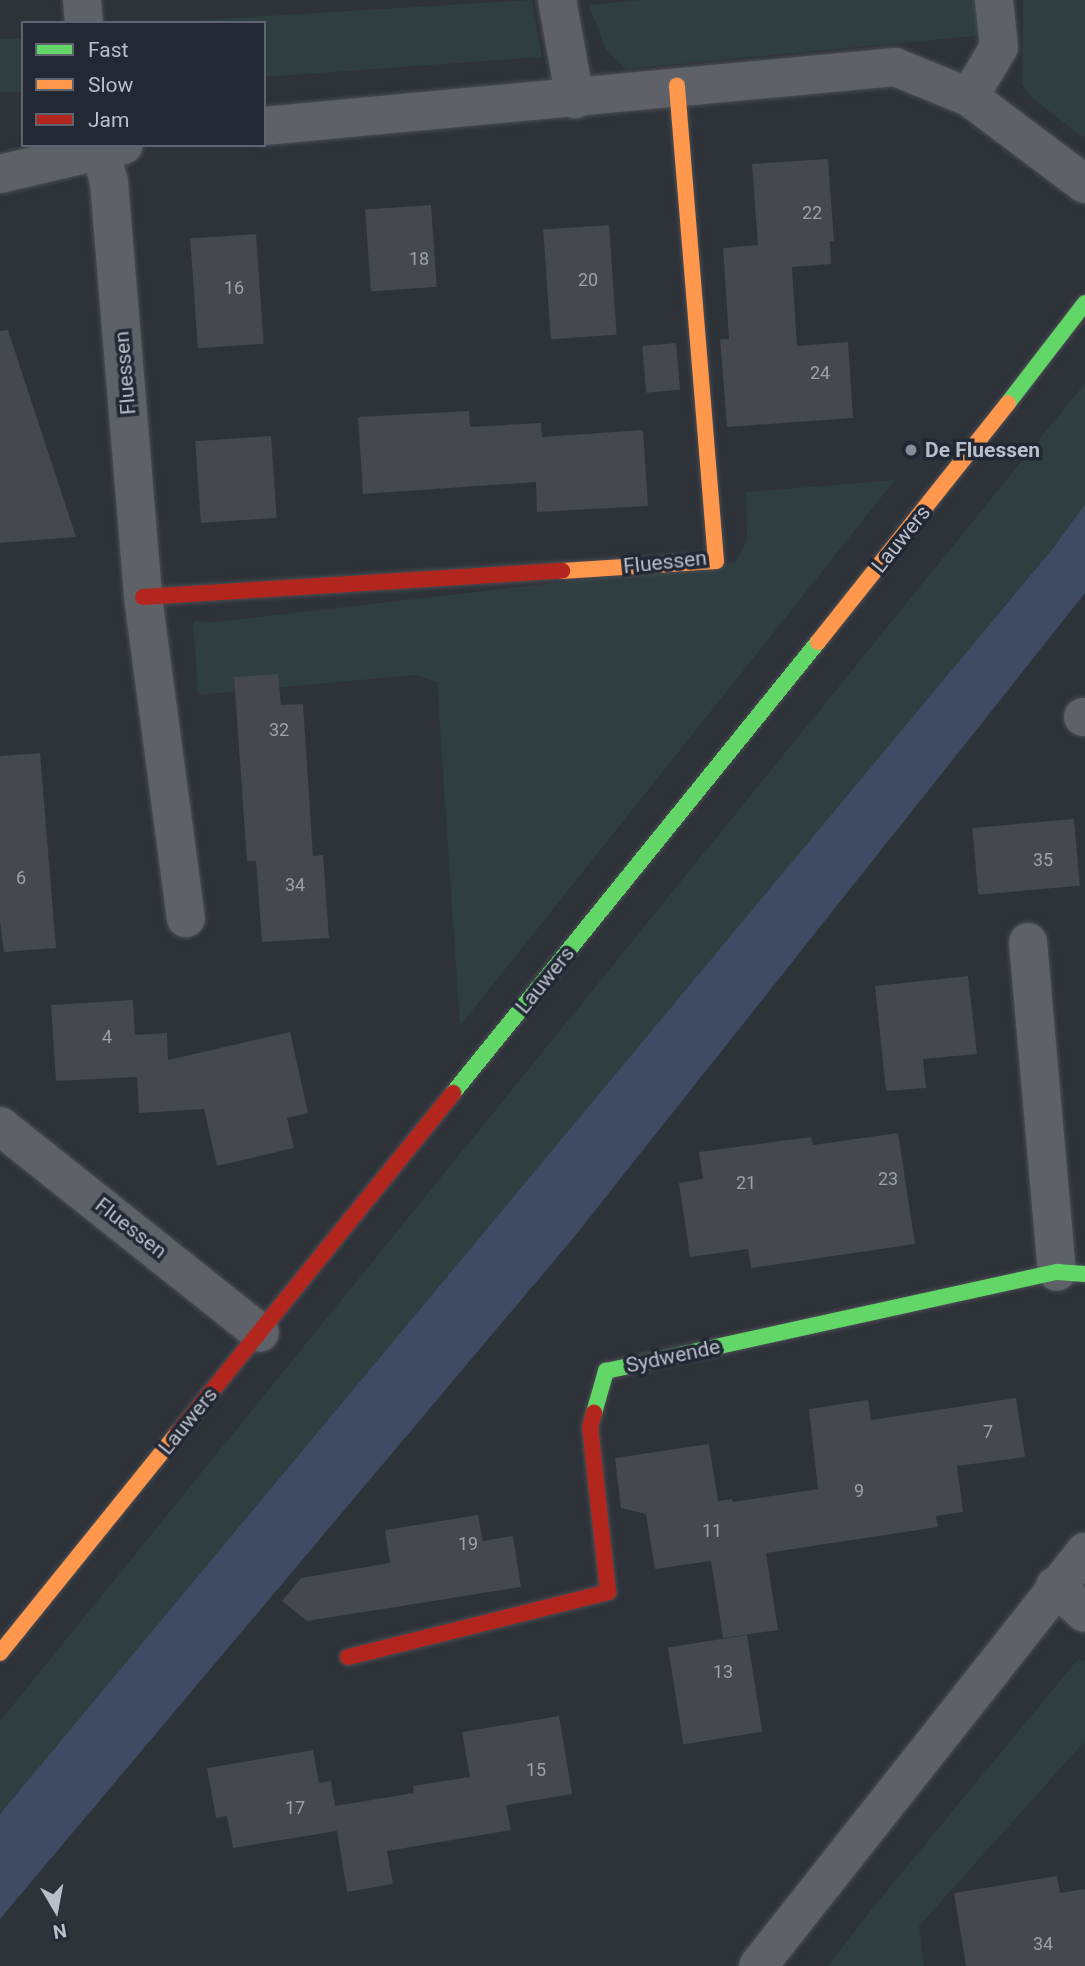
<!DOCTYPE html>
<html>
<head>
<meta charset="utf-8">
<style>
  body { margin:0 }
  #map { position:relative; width:1085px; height:1966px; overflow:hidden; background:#2e3239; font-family:Roboto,sans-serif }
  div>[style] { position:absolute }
  .green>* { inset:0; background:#2e3e41; transform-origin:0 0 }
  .water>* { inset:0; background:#3f4b62 }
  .building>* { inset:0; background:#45484e; transform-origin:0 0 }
  .roads { filter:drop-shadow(0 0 2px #4a4d52) drop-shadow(0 0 2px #4a4d52) }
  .street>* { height:38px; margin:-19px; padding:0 19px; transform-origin:19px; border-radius:19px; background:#5e6168 }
  .fast>* { height:16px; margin:-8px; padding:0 8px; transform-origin:8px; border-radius:8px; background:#63d668 }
  .slow>* { height:16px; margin:-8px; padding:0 8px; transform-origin:8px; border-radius:8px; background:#ff974d }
  .jam>* { height:16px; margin:-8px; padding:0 8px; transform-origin:8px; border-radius:8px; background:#b3261e }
  .dots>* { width:19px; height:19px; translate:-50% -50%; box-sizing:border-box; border:4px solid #222834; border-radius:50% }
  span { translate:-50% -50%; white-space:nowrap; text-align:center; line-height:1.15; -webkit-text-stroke:7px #222834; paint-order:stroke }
  .number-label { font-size:18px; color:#9da0aa }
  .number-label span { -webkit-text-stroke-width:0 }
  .street-label { font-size:21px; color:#babec9 }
  .poi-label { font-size:21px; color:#babec9; font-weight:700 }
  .left { translate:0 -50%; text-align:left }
  .legend { position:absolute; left:21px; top:21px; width:245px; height:126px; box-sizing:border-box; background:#222834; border:2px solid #5f6470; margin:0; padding:9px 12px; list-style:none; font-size:21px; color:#babec9 }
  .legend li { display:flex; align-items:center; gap:14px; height:35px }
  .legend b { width:35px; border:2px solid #5f6470 }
  .north { position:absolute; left:21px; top:1875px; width:70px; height:70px; -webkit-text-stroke:5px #222834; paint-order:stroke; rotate:170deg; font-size:19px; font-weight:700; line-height:28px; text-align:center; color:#babec9 }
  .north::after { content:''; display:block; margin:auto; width:24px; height:32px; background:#babec9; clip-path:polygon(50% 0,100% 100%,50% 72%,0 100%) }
</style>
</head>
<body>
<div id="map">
  <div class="green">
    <div style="clip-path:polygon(532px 0,542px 57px,264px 77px,264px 23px,152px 23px)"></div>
    <div style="clip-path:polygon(640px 0,987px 0,986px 22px,974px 36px,626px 69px,605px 48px,589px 5px)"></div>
    <div style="clip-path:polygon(1023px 0,1085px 0,1085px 139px,1031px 97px,1022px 85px)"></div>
    <div style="left:23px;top:39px;width:53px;height:23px;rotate:90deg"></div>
    <div style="clip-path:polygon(1085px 383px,1085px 504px,1054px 547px,0 1814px,0 1721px)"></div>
    <div style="clip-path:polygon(895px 480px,460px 1026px,437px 682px,416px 675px,198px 695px,193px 621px,215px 622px,736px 562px,747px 540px,746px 492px)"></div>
    <div style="clip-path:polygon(1078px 1659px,1085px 1661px,1085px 1741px,919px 1926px,924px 1966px,828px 1966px,871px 1910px)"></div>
  </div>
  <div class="water">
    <div style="clip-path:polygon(1085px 504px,1085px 593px,574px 1237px,0 1919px,0 1814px,1054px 547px)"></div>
  </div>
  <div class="building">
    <div style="clip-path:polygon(828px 159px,834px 241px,830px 241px,831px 264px,792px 267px,797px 346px,848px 342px,853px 418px,727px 427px,720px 339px,729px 339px,723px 248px,758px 245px,752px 164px)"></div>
    <div style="left:431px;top:205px;width:82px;height:66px;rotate:86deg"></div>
    <div style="left:609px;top:225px;width:110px;height:66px;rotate:86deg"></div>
    <div style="left:256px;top:234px;width:110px;height:66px;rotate:86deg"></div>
    <div style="clip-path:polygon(8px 330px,76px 537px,0 543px,0 331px)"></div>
    <div style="left:676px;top:343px;width:47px;height:34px;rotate:85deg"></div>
    <div style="clip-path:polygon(469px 411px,470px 427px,541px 423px,542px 437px,643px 430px,648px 506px,537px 512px,536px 482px,363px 494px,358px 417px)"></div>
    <div style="left:271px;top:436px;width:82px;height:76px;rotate:86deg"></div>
    <div style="clip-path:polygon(278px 674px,281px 705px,303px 704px,313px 856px,323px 855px,329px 938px,262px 942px,256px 861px,247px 861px,234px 677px)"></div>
    <div style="clip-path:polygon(40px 753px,56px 948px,4px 952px,0 921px,0 756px)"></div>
    <div style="left:1074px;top:819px;width:67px;height:102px;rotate:85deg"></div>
    <div style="clip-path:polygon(968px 976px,977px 1054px,923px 1059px,926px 1088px,886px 1091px,875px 986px)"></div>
    <div style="clip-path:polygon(133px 1000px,135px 1035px,167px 1033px,168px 1060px,290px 1032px,308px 1113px,287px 1118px,294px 1148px,217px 1166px,204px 1109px,139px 1113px,137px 1077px,56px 1081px,51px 1005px)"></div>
    <div style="clip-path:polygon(898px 1133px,915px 1244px,751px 1268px,748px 1249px,690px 1257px,679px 1183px,703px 1179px,699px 1152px,811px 1137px,813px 1145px)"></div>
    <div style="clip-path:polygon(1016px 1398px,1025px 1457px,957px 1466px,963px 1512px,936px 1516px,938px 1527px,766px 1553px,778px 1630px,723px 1638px,711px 1561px,655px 1569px,646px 1514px,621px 1508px,615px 1458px,709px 1444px,718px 1501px,732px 1499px,733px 1502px,818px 1489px,809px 1409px,868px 1400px,871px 1420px)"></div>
    <div style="clip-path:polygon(478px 1515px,483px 1541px,513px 1536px,521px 1587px,307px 1621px,282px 1601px,301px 1578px,390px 1563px,385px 1530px)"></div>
    <div style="left:747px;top:1635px;width:98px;height:80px;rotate:81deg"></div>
    <div style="clip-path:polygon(559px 1716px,572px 1794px,506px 1805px,511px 1830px,387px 1851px,393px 1884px,347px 1892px,337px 1831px,233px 1848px,227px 1816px,216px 1818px,207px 1768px,313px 1750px,319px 1783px,331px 1781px,335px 1806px,414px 1793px,413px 1786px,470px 1777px,462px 1732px)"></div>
    <div style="clip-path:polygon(1057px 1876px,1060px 1893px,1085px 1889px,1085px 1966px,966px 1966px,954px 1893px)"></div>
  </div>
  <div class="roads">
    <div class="street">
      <div style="left:82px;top:0;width:23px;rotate:85deg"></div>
      <div style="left:557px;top:0;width:101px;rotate:79.7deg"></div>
      <div style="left:969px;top:97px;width:145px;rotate:36.9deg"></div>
      <div style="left:264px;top:126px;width:634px;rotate:-5.34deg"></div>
      <div style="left:895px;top:67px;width:80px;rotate:22.1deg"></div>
      <div style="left:969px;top:97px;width:58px;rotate:-59deg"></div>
      <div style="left:999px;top:47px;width:47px;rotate:-96.1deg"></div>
      <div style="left:99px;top:145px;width:38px;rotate:75deg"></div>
      <div style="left:109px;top:182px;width:416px;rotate:85.3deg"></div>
      <div style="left:143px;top:597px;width:324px;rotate:82.4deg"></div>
      <div style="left:0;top:174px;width:127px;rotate:-13.2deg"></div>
      <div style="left:1083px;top:717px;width:2px"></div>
      <div style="left:1028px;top:942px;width:331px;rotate:85deg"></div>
      <div style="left:0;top:1126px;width:332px;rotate:38.5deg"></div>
      <div style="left:1055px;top:1586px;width:40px;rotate:42deg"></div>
      <div style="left:758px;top:1966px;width:528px;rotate:-51.7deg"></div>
    </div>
    <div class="fast">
      <div style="left:1008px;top:403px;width:126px;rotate:-52.4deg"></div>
      <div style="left:453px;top:1093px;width:580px;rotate:-51.02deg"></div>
      <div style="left:594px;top:1413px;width:44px;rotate:-74.1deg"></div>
      <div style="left:606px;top:1371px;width:462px;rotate:-12.4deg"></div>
      <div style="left:1057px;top:1272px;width:28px;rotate:4deg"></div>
    </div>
    <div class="slow">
      <div style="left:562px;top:571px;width:154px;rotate:-3.7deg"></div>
      <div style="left:716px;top:561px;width:477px;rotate:-94.7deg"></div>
      <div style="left:818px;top:642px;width:305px;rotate:-51.5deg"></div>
      <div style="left:0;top:1653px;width:282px;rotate:-51.1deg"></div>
    </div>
    <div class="jam">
      <div style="left:143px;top:597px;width:420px;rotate:-3.6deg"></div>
      <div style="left:177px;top:1434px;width:439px;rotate:-51deg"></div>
      <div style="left:348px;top:1657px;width:268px;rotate:-14deg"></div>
      <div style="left:608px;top:1592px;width:166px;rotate:-96.2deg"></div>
      <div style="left:590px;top:1427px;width:15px;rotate:-74deg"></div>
    </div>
  </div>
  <div class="dots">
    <div style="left:911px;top:450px;background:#898d97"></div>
  </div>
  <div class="number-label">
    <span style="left:812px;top:213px">22</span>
    <span style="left:419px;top:259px">18</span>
    <span style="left:588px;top:280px">20</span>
    <span style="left:234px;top:288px">16</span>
    <span style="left:820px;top:373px">24</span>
    <span style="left:279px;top:730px">32</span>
    <span style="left:1043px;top:860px">35</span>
    <span style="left:21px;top:878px">6</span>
    <span style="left:295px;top:885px">34</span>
    <span style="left:107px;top:1037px">4</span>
    <span style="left:888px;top:1179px">23</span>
    <span style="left:746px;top:1183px">21</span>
    <span style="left:988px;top:1432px">7</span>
    <span style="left:859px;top:1491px">9</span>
    <span style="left:712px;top:1531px">11</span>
    <span style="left:468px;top:1544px">19</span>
    <span style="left:723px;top:1672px">13</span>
    <span style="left:536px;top:1770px">15</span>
    <span style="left:295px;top:1808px">17</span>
    <span style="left:1043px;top:1944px">34</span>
  </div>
  <div class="street-label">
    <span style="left:125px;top:373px;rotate:-95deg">Fluessen</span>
    <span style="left:901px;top:539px;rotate:-51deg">Lauwers</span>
    <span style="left:665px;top:562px;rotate:-6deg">Fluessen</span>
    <span style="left:545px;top:980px;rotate:-51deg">Lauwers</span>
    <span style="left:131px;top:1228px;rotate:38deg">Fluessen</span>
    <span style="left:673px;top:1356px;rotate:-12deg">Sydwende</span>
    <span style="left:188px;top:1421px;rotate:-51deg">Lauwers</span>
  </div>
  <div class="poi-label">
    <span class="left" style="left:925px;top:450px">De Fluessen</span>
  </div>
  <ul class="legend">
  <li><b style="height:9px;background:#63d668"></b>Fast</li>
  <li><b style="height:9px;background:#ff974d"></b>Slow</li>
  <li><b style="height:9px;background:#b3261e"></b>Jam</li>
  </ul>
  <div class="north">N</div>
</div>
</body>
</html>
